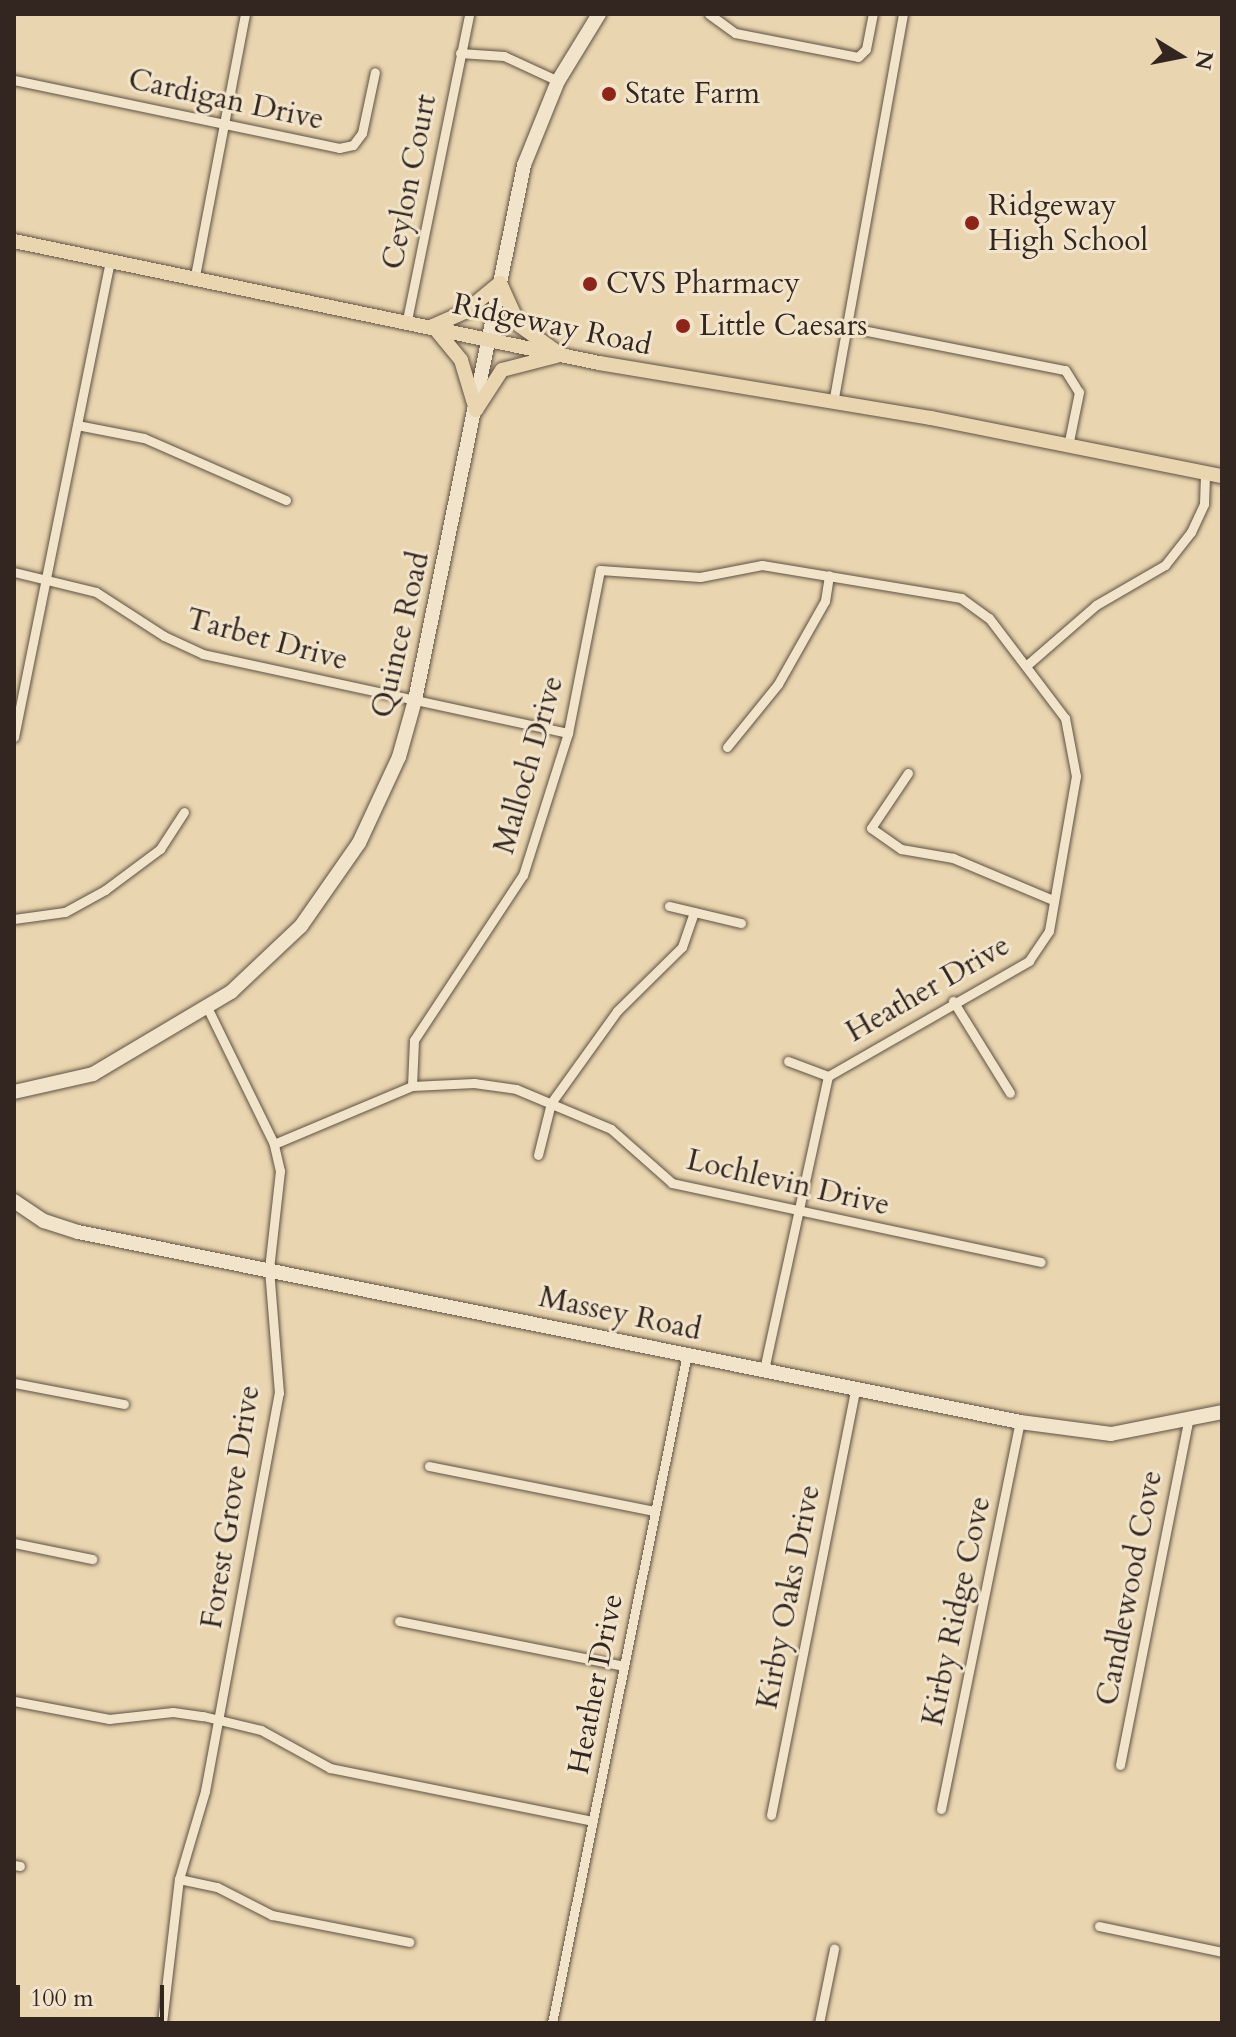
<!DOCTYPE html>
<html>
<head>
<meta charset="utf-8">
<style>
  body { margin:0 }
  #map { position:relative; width:1236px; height:2037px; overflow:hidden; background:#e9d5af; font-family:Cardo,serif }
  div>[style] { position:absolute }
  .roads { filter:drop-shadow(0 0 2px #605244) drop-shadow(0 0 2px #605244) }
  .street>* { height:9px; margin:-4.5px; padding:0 4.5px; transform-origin:4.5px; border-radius:4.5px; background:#f1e4cb }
  .secondary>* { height:14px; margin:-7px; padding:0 7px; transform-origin:7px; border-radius:7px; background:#f1e4cb }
  .primary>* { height:14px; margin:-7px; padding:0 7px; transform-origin:7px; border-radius:7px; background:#e9d5af }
  .dots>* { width:22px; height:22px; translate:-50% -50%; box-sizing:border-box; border:4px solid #f1e4cb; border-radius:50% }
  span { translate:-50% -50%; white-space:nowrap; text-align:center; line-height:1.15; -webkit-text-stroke:6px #f1e4cb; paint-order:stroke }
  .poi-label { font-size:30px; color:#332621 }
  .left { translate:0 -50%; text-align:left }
  .street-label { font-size:30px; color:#332621 }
  .frame { position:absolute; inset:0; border:16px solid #332621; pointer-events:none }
  .north { position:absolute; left:1140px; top:16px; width:80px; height:80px; -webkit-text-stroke:6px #f1e4cb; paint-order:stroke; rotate:100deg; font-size:22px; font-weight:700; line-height:32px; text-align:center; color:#332621 }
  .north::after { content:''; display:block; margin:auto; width:28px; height:36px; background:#332621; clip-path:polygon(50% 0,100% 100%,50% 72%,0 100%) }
  .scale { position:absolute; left:16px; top:1985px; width:148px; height:36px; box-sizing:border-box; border:4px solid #332621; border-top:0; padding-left:10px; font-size:24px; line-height:28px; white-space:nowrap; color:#332621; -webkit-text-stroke:6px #f1e4cb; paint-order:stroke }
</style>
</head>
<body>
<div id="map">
  <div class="roads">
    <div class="street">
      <div style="left:709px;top:14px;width:32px;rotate:36deg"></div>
      <div style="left:735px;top:33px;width:125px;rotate:11deg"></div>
      <div style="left:858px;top:57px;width:11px;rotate:-45deg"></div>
      <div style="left:866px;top:49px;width:36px;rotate:-79deg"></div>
      <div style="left:460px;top:53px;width:44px;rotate:3.9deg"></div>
      <div style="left:504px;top:56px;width:60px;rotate:24.8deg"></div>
      <div style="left:14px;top:80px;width:332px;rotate:11.8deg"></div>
      <div style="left:339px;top:148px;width:14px;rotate:-12deg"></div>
      <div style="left:353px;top:145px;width:15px;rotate:-53deg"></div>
      <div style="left:362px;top:133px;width:62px;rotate:-78deg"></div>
      <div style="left:195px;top:276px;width:267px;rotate:-79.2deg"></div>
      <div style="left:407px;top:320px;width:312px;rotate:-78.5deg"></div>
      <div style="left:847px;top:327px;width:222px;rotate:11.2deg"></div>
      <div style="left:1065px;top:370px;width:26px;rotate:58deg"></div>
      <div style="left:1079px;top:392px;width:55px;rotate:101.5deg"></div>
      <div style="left:833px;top:403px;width:395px;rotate:-79.8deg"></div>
      <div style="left:77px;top:425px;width:68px;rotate:11deg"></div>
      <div style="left:144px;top:438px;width:155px;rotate:23.6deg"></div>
      <div style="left:14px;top:572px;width:84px;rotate:13.7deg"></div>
      <div style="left:96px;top:592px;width:81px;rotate:32.9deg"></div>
      <div style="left:164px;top:636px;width:43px;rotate:24.8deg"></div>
      <div style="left:203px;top:654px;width:373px;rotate:12.2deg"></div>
      <div style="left:1027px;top:665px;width:91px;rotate:-41deg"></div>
      <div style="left:1096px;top:605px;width:80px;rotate:-30.1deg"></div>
      <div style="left:1165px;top:565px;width:42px;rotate:-51.8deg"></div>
      <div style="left:1191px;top:532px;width:31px;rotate:-65deg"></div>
      <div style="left:1204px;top:504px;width:32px;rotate:-88deg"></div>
      <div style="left:14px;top:737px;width:487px;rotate:-78.6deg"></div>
      <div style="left:727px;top:747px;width:81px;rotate:-51deg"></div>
      <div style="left:778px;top:684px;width:95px;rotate:-60.5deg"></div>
      <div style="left:825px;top:601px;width:26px;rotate:-81deg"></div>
      <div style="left:908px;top:773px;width:66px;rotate:123.9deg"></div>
      <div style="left:871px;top:828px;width:37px;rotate:35deg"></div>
      <div style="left:901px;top:849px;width:53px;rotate:9.8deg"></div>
      <div style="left:953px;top:858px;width:108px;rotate:22.8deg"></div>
      <div style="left:669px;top:906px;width:74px;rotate:13.3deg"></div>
      <div style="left:14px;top:919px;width:51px;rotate:-7.8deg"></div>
      <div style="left:65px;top:912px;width:46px;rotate:-28.8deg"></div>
      <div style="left:105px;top:890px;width:69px;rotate:-36.7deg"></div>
      <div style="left:160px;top:849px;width:44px;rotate:-57deg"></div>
      <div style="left:953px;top:1001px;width:108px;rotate:58.2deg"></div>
      <div style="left:788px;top:1061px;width:43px;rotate:20.6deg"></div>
      <div style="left:412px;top:1086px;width:46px;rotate:-87.5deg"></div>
      <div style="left:414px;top:1040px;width:198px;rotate:-56.6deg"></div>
      <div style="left:523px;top:875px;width:149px;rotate:-72.4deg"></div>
      <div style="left:568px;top:733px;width:166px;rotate:-78.9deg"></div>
      <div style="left:600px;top:570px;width:100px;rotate:4deg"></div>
      <div style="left:700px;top:577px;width:63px;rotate:-11deg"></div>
      <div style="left:762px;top:565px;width:202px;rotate:9.4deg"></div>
      <div style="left:961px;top:598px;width:34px;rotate:36deg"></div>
      <div style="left:989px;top:618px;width:126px;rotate:52.8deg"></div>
      <div style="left:1065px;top:718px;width:59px;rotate:79.3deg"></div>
      <div style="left:1076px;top:776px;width:157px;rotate:99.9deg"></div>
      <div style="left:1049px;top:931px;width:36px;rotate:124deg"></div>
      <div style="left:1029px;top:961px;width:232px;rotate:150.2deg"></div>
      <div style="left:828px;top:1076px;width:301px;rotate:102.3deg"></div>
      <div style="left:274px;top:1144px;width:150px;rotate:-22.8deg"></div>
      <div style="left:412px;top:1086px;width:62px;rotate:-2.8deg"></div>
      <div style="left:474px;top:1083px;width:42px;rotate:8.1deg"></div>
      <div style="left:516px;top:1089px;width:103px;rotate:22.8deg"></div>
      <div style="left:611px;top:1129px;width:81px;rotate:41.5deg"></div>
      <div style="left:672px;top:1183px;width:377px;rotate:12.1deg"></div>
      <div style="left:538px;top:1155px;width:54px;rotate:-76deg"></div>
      <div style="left:551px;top:1103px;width:113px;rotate:-54.3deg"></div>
      <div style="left:617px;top:1011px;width:91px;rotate:-44.6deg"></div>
      <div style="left:682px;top:947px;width:37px;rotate:-71deg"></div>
      <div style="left:14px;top:1383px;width:112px;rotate:10.8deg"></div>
      <div style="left:429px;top:1466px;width:229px;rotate:11.3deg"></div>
      <div style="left:14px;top:1543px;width:80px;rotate:11.6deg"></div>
      <div style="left:399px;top:1621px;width:229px;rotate:11.3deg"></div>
      <div style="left:14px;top:1701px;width:97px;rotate:10.7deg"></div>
      <div style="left:109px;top:1719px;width:64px;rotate:-6.2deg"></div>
      <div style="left:173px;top:1712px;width:30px;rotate:8deg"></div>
      <div style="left:203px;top:1716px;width:60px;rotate:13.6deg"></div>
      <div style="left:261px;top:1730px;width:79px;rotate:28.8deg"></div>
      <div style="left:330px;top:1768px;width:268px;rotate:11.4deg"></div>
      <div style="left:1120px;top:1765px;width:351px;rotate:-78.8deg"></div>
      <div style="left:941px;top:1809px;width:395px;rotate:-78.5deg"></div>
      <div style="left:771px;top:1815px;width:434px;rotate:-78.8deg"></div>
      <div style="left:14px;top:1865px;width:6px;rotate:9deg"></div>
      <div style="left:179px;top:1879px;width:39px;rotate:12deg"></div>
      <div style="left:217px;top:1887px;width:62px;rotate:27deg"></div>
      <div style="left:272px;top:1915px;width:140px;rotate:11.1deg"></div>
      <div style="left:1099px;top:1926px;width:126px;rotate:11.9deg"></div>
      <div style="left:162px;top:2023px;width:145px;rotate:-83.3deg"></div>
      <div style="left:179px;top:1879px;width:92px;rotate:-73.5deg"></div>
      <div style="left:205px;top:1791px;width:405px;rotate:-79.5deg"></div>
      <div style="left:279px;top:1393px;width:124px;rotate:-94.6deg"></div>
      <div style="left:269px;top:1269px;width:99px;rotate:-83.6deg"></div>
      <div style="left:280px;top:1171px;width:28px;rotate:-103deg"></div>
      <div style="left:274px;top:1144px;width:153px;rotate:-116.1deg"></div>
      <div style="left:552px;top:2023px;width:682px;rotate:-78.59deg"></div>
      <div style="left:819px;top:2023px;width:76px;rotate:-78.5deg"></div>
    </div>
    <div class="secondary">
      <div style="left:14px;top:1092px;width:81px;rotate:-12.8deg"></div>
      <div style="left:93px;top:1074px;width:161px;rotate:-30.7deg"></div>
      <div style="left:231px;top:992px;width:96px;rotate:-43.3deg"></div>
      <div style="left:301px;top:926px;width:101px;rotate:-55.1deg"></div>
      <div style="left:359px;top:843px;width:95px;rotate:-65.1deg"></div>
      <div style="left:399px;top:757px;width:59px;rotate:-74.3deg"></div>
      <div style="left:415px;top:700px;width:546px;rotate:-78.48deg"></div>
      <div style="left:524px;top:165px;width:91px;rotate:-68deg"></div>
      <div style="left:558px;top:81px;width:79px;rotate:-58.5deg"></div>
      <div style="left:14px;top:1201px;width:36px;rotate:34deg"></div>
      <div style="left:44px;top:1221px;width:36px;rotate:18deg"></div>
      <div style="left:78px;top:1232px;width:961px;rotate:11.4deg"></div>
      <div style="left:1020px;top:1422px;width:92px;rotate:7.5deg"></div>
      <div style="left:1111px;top:1434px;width:113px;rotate:-11.2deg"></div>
    </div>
    <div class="primary">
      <div style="left:14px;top:241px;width:598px;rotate:11.78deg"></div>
      <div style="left:599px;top:363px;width:337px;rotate:9.4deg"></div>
      <div style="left:931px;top:418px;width:297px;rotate:11.3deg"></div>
      <div style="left:476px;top:410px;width:52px;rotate:-106.7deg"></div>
      <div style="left:461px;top:360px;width:44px;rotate:-129.5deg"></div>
      <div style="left:433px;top:326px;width:36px;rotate:-24deg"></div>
      <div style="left:466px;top:311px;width:44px;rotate:-39.5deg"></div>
      <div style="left:500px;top:283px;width:46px;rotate:65.7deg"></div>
      <div style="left:519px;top:325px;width:43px;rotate:35.5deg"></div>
      <div style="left:476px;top:410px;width:48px;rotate:-57deg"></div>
      <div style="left:502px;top:370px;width:56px;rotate:-14.5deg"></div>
    </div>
  </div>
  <div class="dots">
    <div style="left:609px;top:94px;background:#8f2418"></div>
    <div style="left:972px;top:223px;background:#8f2418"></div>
    <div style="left:590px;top:284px;background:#8f2418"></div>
    <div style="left:683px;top:326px;background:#8f2418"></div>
  </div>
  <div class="poi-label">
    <span class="left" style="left:625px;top:94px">State Farm</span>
    <span class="left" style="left:988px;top:223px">Ridgeway<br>High School</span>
    <span class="left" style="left:606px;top:284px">CVS Pharmacy</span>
    <span class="left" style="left:699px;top:326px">Little Caesars</span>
  </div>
  <div class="street-label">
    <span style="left:226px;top:100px;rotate:12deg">Cardigan Drive</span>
    <span style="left:410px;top:182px;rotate:-79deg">Ceylon Court</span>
    <span style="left:552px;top:325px;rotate:12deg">Ridgeway Road</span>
    <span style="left:401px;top:635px;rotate:-77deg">Quince Road</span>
    <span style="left:267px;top:640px;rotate:15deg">Tarbet Drive</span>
    <span style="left:529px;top:765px;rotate:-74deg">Malloch Drive</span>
    <span style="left:928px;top:989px;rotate:-30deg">Heather Drive</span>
    <span style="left:788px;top:1183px;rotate:13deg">Lochlevin Drive</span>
    <span style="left:620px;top:1314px;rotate:12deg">Massey Road</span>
    <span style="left:231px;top:1507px;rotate:-81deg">Forest Grove Drive</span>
    <span style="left:1130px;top:1588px;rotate:-79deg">Candlewood Cove</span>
    <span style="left:789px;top:1597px;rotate:-79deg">Kirby Oaks Drive</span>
    <span style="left:957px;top:1611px;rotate:-78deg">Kirby Ridge Cove</span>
    <span style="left:596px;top:1684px;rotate:-79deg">Heather Drive</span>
  </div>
  <div class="frame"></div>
  <div class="north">N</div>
  <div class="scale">100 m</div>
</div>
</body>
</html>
